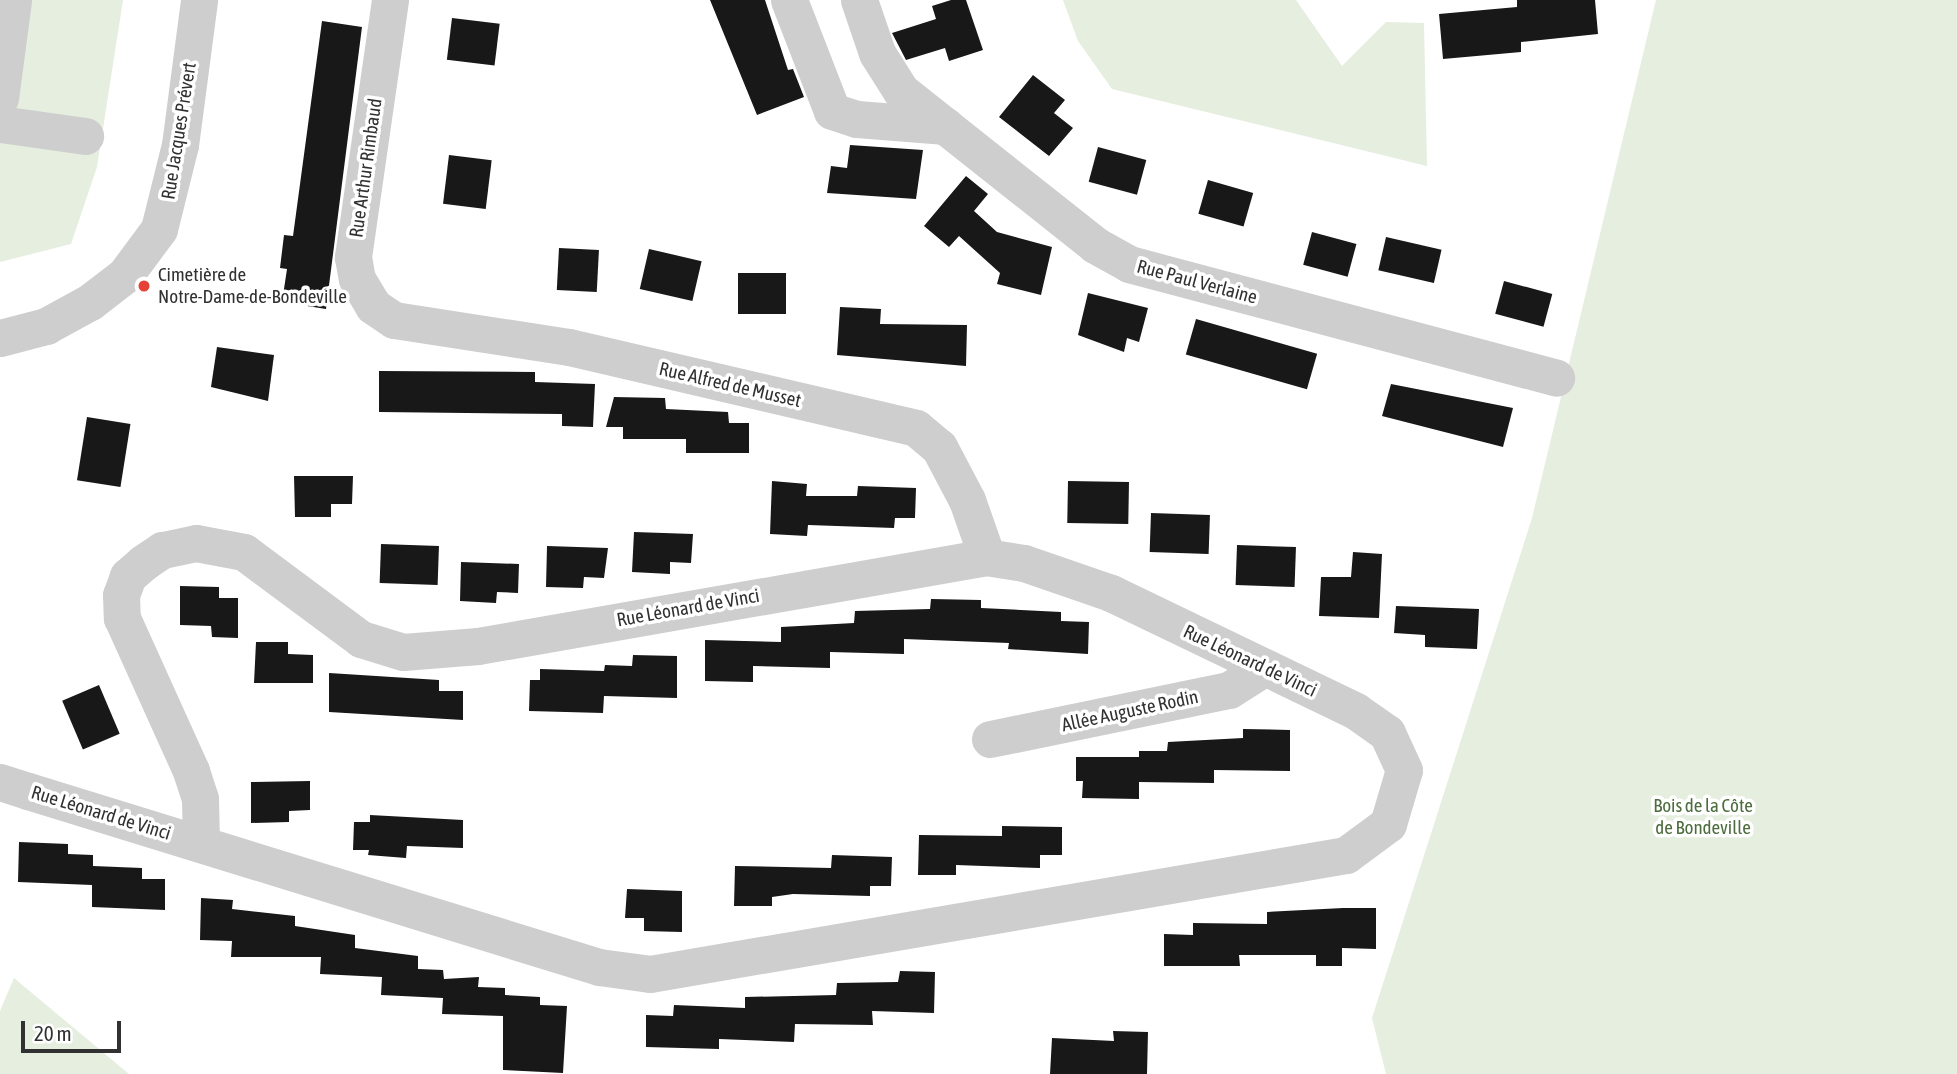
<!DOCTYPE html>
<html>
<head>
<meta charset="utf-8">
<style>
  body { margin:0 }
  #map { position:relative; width:1957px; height:1074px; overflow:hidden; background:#fff; font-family:"Asap Condensed",sans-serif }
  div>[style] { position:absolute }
  .green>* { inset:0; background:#e5eedf }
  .building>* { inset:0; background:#181818; transform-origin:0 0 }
  .minor>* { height:37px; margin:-18.5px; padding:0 18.5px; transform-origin:18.5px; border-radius:18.5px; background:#cecece }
  .dots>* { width:19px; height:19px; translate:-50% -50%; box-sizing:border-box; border:4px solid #fff; border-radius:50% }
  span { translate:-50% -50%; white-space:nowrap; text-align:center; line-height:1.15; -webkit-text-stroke:7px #fff; paint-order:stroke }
  .street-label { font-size:19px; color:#313131 }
  .poi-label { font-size:19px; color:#313131 }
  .left { translate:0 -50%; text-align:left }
  .park-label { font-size:19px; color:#4d6d3e }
  .scale { position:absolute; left:21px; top:1021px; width:100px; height:32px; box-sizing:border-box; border:4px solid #313131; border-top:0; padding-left:9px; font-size:21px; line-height:24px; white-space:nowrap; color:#313131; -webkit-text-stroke:5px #fff; paint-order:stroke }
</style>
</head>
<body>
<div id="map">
  <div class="green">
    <div style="clip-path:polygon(0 0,123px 0,97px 167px,71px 244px,0 262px)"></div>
    <div style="clip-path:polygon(1063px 0,1296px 0,1342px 66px,1386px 22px,1424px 23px,1427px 166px,1112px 89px,1078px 41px)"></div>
    <div style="clip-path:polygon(1656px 0,1957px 0,1957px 1074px,1386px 1074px,1372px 1018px,1532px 518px)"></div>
    <div style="clip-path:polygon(14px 978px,129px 1074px,0 1074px,0 1011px)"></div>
  </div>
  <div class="building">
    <div style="clip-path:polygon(710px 0,765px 0,788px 70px,793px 69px,804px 97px,757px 115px)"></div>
    <div style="clip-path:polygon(951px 0,966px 0,983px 50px,949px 61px,945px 48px,906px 60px,892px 33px,936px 19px,932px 6px)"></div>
    <div style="clip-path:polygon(1517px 0,1595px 0,1598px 34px,1521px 42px,1521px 52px,1443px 59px,1439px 14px,1517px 7px)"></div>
    <div style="left:452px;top:18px;width:48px;height:42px;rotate:7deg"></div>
    <div style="clip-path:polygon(322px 21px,362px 27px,326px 309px,282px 302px,287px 269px,280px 268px,284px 235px,293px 236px)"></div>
    <div style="clip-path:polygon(1033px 75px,1065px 100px,1054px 113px,1073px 128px,1049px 156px,999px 117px)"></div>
    <div style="clip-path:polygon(850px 145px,923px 150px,916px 199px,827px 193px,831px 166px,847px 168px)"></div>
    <div style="left:1098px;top:147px;width:50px;height:36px;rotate:15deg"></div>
    <div style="left:449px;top:155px;width:43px;height:49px;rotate:7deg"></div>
    <div style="clip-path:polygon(966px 176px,988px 194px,974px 211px,997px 232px,1052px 247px,1041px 295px,997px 284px,1000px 273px,959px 236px,949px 247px,924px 226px)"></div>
    <div style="left:1208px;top:180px;width:47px;height:35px;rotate:16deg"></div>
    <div style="left:1312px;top:232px;width:46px;height:34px;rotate:15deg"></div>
    <div style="left:1386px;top:237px;width:57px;height:34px;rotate:13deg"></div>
    <div style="left:559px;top:248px;width:40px;height:42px;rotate:3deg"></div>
    <div style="left:649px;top:249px;width:54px;height:41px;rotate:13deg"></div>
    <div style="left:738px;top:273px;width:48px;height:41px"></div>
    <div style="left:1504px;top:281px;width:50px;height:34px;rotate:15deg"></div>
    <div style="clip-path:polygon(1088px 293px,1148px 308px,1139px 342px,1127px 338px,1124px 352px,1078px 335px)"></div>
    <div style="clip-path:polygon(840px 307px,881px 309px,880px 324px,967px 325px,966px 366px,837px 355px)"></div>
    <div style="left:1196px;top:319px;width:126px;height:37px;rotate:16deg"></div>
    <div style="clip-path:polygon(217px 347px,274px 355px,268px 401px,211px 387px)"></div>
    <div style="clip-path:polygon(379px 371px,535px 372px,535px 382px,595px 384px,593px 427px,562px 426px,562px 414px,379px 412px)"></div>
    <div style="clip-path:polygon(1391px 384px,1513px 408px,1503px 447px,1382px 416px)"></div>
    <div style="clip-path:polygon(614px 397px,665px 398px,666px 409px,728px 412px,729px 423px,749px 423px,749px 453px,686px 453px,686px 439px,623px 439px,623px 427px,606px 427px)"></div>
    <div style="left:87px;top:417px;width:44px;height:64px;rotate:9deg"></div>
    <div style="clip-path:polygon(294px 476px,353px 476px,352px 504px,331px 504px,331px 517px,295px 517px)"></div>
    <div style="clip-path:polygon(772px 481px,807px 484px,806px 496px,857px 496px,858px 486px,916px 488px,915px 518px,895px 518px,894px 528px,808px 525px,807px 536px,770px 534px)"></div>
    <div style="left:1068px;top:481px;width:61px;height:42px;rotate:1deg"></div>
    <div style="left:1151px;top:513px;width:59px;height:39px;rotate:2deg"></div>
    <div style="clip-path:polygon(634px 532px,693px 534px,691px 563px,670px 562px,670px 574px,632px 572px)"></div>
    <div style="left:381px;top:544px;width:58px;height:39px;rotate:2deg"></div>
    <div style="left:1237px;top:545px;width:59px;height:40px;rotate:2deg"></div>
    <div style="clip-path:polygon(547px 546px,608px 548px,604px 578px,584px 577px,583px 588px,546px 587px)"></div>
    <div style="clip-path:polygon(1353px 552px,1382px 554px,1379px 618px,1319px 616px,1321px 577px,1351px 577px)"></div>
    <div style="clip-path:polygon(461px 562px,519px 564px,518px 593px,497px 592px,496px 603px,460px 601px)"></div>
    <div style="clip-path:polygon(180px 586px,219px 587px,219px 598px,238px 598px,238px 638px,212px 637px,211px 626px,180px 625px)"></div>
    <div style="clip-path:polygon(931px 599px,981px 600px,981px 608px,1061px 612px,1061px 621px,1089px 622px,1088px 654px,1008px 649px,1009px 643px,904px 639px,904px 654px,830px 652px,830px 668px,753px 666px,753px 682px,705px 681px,705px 640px,781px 642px,781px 627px,854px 623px,855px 611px,930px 609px)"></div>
    <div style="clip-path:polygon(1396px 606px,1479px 609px,1477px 649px,1425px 647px,1425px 635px,1394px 633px)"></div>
    <div style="clip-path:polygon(256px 642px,288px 642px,288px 654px,313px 655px,313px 683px,254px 683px)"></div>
    <div style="clip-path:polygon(633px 655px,677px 656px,677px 698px,604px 696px,603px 713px,529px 711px,530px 680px,540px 680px,540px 669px,604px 671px,605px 665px,632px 666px)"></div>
    <div style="clip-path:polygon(329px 673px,439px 680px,439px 691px,463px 691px,463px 720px,329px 712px)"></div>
    <div style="left:99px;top:685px;width:53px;height:40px;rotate:67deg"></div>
    <div style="clip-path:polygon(1243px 729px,1290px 730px,1290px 771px,1214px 770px,1214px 783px,1139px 782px,1139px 799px,1082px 798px,1083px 781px,1076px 781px,1076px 757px,1139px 757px,1139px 751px,1167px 751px,1168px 742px,1243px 738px)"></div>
    <div style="clip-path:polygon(310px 781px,310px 810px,289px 811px,289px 822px,251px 823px,251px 782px)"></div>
    <div style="clip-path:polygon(370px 815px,463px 820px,463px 848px,407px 846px,406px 858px,368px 855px,369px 850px,353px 850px,354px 822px,370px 822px)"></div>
    <div style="clip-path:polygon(1002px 826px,1062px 827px,1062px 855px,1040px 855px,1040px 868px,956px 865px,956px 875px,918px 875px,919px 835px,1002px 836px)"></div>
    <div style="clip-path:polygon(19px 842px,68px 844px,68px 854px,93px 855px,93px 866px,142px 868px,142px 879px,165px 879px,165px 910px,92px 907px,92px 871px,92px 885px,18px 882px)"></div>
    <div style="clip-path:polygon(832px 855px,892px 857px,891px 886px,870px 886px,870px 896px,793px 894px,772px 897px,772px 906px,734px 906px,735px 866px,831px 868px)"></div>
    <div style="clip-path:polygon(627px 889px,682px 891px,682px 932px,644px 931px,644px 918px,625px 918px)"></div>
    <div style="clip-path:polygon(201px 898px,233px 900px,232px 909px,295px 916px,295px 926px,355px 935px,355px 948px,418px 956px,418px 969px,443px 970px,444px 979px,479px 977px,478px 987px,505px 988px,505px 995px,540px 997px,540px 1005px,567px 1006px,563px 1073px,503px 1070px,503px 1016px,442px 1014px,443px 998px,381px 995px,382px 977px,320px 974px,321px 957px,231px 957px,232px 941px,200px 940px)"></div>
    <div style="clip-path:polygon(1343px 908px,1376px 908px,1376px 949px,1342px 948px,1342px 966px,1316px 966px,1316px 955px,1239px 955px,1240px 966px,1164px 966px,1164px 934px,1193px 935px,1193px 923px,1267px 924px,1267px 912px)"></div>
    <div style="clip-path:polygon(900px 971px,935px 972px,934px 1013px,872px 1011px,873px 1025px,795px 1024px,794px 1042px,719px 1039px,719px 1049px,646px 1047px,646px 1015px,673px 1016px,674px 1005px,745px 1008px,745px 997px,836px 995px,837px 983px,898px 982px)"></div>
    <div style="clip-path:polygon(1113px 1031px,1148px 1032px,1147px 1074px,1050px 1074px,1052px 1038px,1114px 1041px)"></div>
  </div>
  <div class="minor">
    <div style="left:390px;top:0;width:260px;rotate:98.2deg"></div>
    <div style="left:353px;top:257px;width:22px;rotate:80deg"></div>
    <div style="left:357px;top:279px;width:31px;rotate:59deg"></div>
    <div style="left:373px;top:306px;width:25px;rotate:34deg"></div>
    <div style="left:394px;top:320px;width:177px;rotate:8.8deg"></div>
    <div style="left:569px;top:347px;width:356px;rotate:13.1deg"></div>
    <div style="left:916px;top:428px;width:30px;rotate:40deg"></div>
    <div style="left:939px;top:447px;width:60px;rotate:62.2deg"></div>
    <div style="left:967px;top:500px;width:60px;rotate:70.7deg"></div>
    <div style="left:789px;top:0;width:119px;rotate:68.8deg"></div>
    <div style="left:832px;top:111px;width:26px;rotate:18deg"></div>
    <div style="left:857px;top:119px;width:89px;rotate:4.5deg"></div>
    <div style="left:859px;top:0;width:56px;rotate:71.2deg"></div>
    <div style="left:877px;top:53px;width:45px;rotate:57.7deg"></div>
    <div style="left:901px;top:91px;width:248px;rotate:38.4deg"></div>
    <div style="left:1095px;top:245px;width:39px;rotate:29deg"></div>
    <div style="left:1129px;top:264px;width:442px;rotate:14.9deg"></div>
    <div style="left:0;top:98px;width:99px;rotate:-82.4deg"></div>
    <div style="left:0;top:124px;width:86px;rotate:8deg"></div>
    <div style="left:0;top:338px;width:48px;rotate:-14.6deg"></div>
    <div style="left:46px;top:326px;width:50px;rotate:-28.6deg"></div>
    <div style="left:90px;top:302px;width:44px;rotate:-37.6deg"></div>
    <div style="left:125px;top:275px;width:57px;rotate:-53.5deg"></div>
    <div style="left:159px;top:229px;width:87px;rotate:-76deg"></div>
    <div style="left:180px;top:145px;width:146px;rotate:-82.5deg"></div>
    <div style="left:990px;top:739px;width:244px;rotate:-11.6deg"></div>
    <div style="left:1229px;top:690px;width:41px;rotate:-32.2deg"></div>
    <div style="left:0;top:782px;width:29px;rotate:18deg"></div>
    <div style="left:28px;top:791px;width:598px;rotate:17.13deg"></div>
    <div style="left:599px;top:967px;width:51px;rotate:7.8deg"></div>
    <div style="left:650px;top:974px;width:706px;rotate:-9.7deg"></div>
    <div style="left:1346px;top:855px;width:52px;rotate:-36.4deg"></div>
    <div style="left:1388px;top:824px;width:56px;rotate:-73.5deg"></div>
    <div style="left:1404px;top:770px;width:41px;rotate:-114.7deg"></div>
    <div style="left:1387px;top:733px;width:38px;rotate:-145deg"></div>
    <div style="left:1356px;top:711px;width:272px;rotate:-154.3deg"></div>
    <div style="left:1111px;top:593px;width:92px;rotate:-161deg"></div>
    <div style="left:1024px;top:563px;width:37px;rotate:-171deg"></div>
    <div style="left:987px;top:557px;width:517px;rotate:170.08deg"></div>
    <div style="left:478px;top:646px;width:75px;rotate:175.4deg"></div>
    <div style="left:403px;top:652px;width:44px;rotate:-162.8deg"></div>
    <div style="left:361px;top:639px;width:146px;rotate:-143.4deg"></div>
    <div style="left:244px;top:552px;width:49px;rotate:-169.4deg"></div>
    <div style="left:196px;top:543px;width:35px;rotate:168deg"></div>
    <div style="left:162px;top:550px;width:23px;rotate:146deg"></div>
    <div style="left:143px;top:563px;width:20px;rotate:139deg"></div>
    <div style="left:128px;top:576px;width:20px;rotate:110deg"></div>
    <div style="left:121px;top:595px;width:23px;rotate:88deg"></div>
    <div style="left:122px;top:618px;width:168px;rotate:65.7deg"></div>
    <div style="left:191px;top:771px;width:29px;rotate:72deg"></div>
    <div style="left:200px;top:799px;width:45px;rotate:88.7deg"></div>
  </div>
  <div class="dots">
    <div style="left:144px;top:286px;background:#e54136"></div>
  </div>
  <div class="street-label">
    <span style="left:179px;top:131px;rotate:-81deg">Rue Jacques Prévert</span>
    <span style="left:366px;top:168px;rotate:-82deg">Rue Arthur Rimbaud</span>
    <span style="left:1197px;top:282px;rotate:15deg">Rue Paul Verlaine</span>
    <span style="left:730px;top:385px;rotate:13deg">Rue Alfred de Musset</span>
    <span style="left:688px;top:608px;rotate:-10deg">Rue Léonard de Vinci</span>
    <span style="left:1250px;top:661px;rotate:25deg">Rue Léonard de Vinci</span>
    <span style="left:1130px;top:711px;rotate:-12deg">Allée Auguste Rodin</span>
    <span style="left:101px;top:813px;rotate:17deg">Rue Léonard de Vinci</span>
  </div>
  <div class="poi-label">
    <span class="left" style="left:158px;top:286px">Cimetière de<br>Notre-Dame-de-Bondeville</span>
  </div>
  <div class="park-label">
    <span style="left:1703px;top:817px">Bois de la Côte<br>de Bondeville</span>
  </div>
  <div class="scale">20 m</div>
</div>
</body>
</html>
